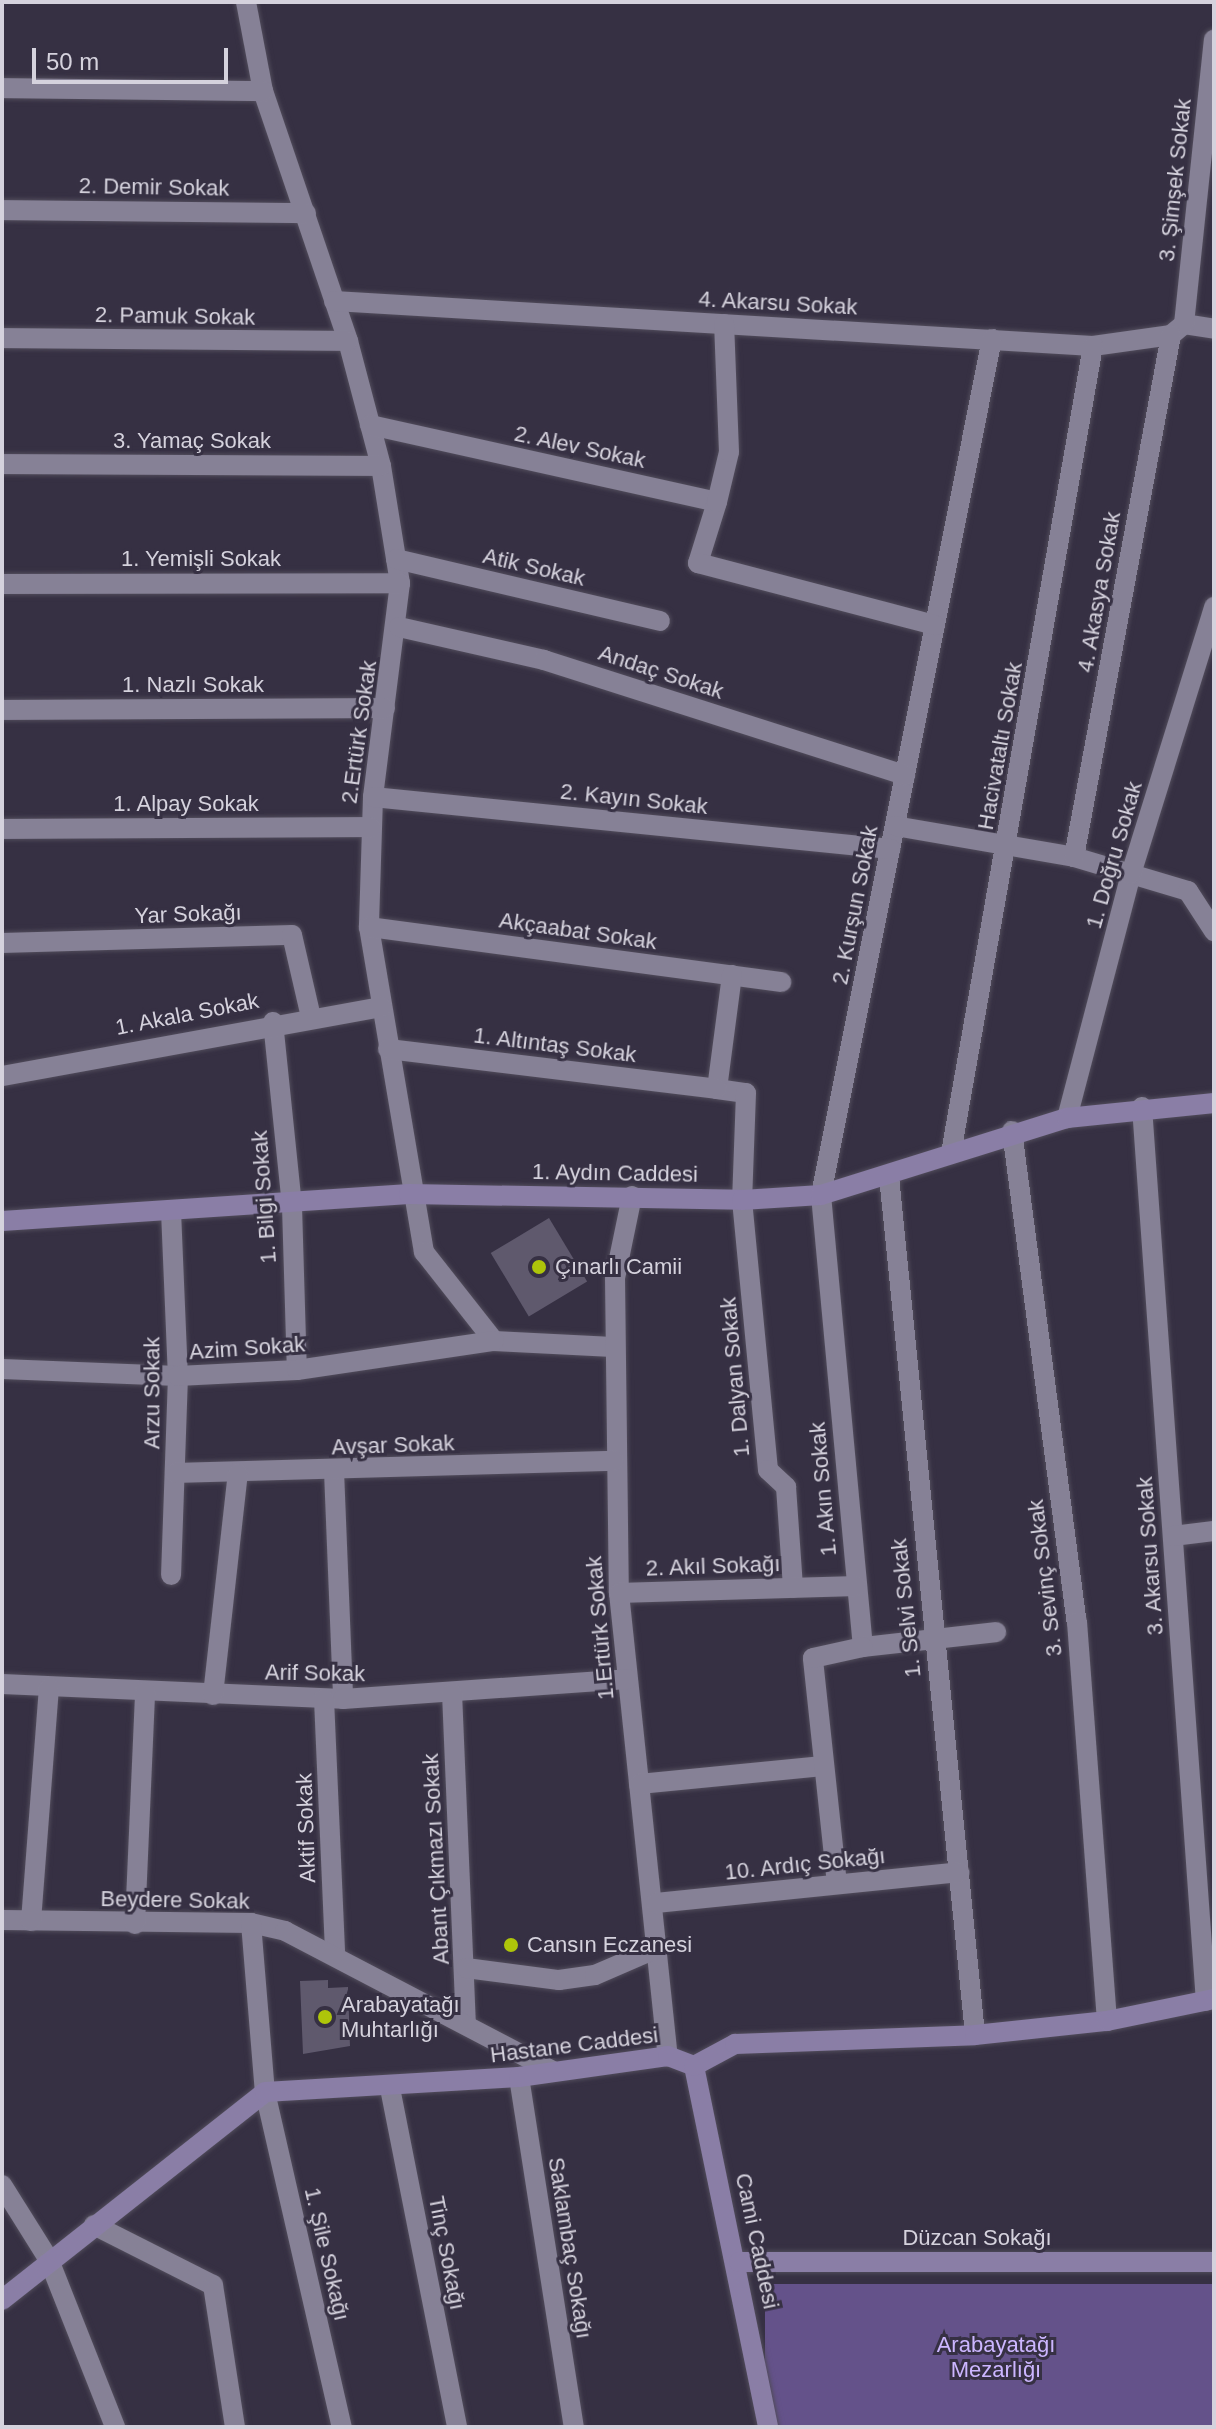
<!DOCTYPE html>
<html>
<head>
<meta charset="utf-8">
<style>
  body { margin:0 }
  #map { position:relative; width:1216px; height:2429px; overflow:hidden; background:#363043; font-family:Arial,sans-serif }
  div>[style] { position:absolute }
  .green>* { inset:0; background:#64528a; transform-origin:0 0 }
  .building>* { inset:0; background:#5f596d; transform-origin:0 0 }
  .roads { filter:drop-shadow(0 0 2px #514c5b) drop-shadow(0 0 2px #514c5b) }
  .street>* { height:20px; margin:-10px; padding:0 10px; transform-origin:10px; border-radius:10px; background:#868196 }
  .secondary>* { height:20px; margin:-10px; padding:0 10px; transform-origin:10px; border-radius:10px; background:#8a7ea6 }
  .dots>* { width:22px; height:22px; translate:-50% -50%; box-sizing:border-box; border:4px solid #363043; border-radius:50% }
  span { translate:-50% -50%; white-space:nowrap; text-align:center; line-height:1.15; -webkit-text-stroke:6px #363043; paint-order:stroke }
  .street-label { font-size:22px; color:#d5d2dd }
  .poi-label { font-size:22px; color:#d5d2dd }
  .left { translate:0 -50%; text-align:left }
  .park-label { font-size:22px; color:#ccb6ff }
  .frame { position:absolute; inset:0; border:4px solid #d5d2dd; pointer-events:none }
  .scale { position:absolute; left:32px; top:48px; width:196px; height:36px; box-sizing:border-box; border:4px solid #d5d2dd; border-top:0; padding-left:10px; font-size:24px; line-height:28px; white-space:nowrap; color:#d5d2dd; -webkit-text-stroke:6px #363043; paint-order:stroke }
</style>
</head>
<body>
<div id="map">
  <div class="green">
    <div style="left:765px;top:2284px;width:449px;height:146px"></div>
  </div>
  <div class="building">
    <div style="left:549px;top:1218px;width:74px;height:68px;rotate:59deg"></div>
    <div style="clip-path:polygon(328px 1980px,328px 1988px,348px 1987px,350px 2046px,303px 2054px,300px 1981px)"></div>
  </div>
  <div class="roads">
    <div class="street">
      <div style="left:246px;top:2px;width:91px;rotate:79.2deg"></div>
      <div style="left:263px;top:91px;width:264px;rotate:71.2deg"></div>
      <div style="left:348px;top:341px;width:129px;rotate:75.2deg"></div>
      <div style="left:381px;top:466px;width:119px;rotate:80.8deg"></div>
      <div style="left:400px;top:583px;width:216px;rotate:97.2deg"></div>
      <div style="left:373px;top:797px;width:130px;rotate:91.8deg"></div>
      <div style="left:369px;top:927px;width:330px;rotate:80.4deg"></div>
      <div style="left:424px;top:1252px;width:113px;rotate:51.8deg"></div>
      <div style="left:494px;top:1341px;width:119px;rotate:2.9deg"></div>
      <div style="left:2px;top:88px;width:261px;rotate:0.7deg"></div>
      <div style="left:2px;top:210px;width:304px;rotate:0.6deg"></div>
      <div style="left:334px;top:301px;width:760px;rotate:3.39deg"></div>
      <div style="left:1093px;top:346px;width:79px;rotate:-8deg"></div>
      <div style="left:1171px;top:335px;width:17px;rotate:-40deg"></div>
      <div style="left:1184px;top:324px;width:30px;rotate:9deg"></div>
      <div style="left:1184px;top:324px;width:286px;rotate:-84deg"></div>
      <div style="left:2px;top:338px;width:346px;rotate:0.5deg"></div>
      <div style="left:992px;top:339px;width:873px;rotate:101.3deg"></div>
      <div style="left:821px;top:1195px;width:454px;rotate:84.7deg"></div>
      <div style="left:863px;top:1647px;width:134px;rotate:-6.4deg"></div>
      <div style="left:370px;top:425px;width:355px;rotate:12.5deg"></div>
      <div style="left:717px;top:502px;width:64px;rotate:107.3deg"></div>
      <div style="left:698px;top:563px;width:245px;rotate:14.7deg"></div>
      <div style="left:2px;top:464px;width:379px;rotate:0.3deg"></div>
      <div style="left:717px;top:502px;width:51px;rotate:-76.5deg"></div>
      <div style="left:729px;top:452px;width:128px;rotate:-92.2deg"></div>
      <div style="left:396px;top:559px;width:271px;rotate:13.2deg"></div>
      <div style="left:2px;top:584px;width:398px;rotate:-0.1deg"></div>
      <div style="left:399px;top:627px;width:149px;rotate:12.8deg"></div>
      <div style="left:544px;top:660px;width:379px;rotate:17.7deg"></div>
      <div style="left:2px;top:710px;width:383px;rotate:-0.3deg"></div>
      <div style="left:373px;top:797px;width:520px;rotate:5.74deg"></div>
      <div style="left:895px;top:826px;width:182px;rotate:9.8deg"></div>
      <div style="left:1074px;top:857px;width:119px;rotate:16.6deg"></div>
      <div style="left:1188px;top:891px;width:48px;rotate:57deg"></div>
      <div style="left:2px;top:829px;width:369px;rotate:-0.3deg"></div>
      <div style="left:1074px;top:857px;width:531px;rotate:-79.47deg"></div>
      <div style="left:369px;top:927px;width:416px;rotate:7.6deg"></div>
      <div style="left:2px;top:943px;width:290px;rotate:-1.6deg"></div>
      <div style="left:292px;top:935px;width:84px;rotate:77deg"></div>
      <div style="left:732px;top:975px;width:115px;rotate:97.5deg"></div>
      <div style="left:717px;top:1089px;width:29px;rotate:8deg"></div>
      <div style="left:746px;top:1093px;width:107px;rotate:92.1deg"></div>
      <div style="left:742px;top:1200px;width:271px;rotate:84.5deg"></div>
      <div style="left:768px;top:1470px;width:25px;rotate:43deg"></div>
      <div style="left:786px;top:1487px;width:101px;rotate:86deg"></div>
      <div style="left:273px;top:1022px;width:185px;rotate:84.1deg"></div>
      <div style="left:292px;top:1206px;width:164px;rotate:88.3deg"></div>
      <div style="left:388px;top:1049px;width:331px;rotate:6.9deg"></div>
      <div style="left:2px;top:1076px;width:386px;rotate:-10.3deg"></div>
      <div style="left:1142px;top:1107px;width:896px;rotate:85.91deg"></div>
      <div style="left:1067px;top:1118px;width:252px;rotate:-75.3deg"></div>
      <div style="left:1131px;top:874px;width:280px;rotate:-72.7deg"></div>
      <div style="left:1012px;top:1131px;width:495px;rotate:82.5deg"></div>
      <div style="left:1077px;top:1622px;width:400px;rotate:85.7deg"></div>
      <div style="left:951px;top:1153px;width:819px;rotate:-80.02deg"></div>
      <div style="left:889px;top:1176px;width:863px;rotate:84.28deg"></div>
      <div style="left:632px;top:1196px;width:84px;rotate:101.7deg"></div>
      <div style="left:615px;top:1278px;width:315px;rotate:89.3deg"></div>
      <div style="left:619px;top:1593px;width:466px;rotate:84deg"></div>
      <div style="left:171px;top:1211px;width:165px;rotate:87.6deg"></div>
      <div style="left:178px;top:1376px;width:199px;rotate:92deg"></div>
      <div style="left:2px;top:1369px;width:176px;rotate:2.3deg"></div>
      <div style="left:178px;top:1376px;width:119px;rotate:-2.9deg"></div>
      <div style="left:297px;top:1370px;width:199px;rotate:-8.4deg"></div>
      <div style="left:334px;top:1471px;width:228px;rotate:87.7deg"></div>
      <div style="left:175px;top:1473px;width:439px;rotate:-1.6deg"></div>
      <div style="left:1173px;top:1536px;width:41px;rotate:-7deg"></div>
      <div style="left:619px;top:1593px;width:237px;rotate:-1.7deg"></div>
      <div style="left:2px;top:1684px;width:341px;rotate:2.5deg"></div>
      <div style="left:343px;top:1699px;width:285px;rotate:-4deg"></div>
      <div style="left:452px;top:1693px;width:330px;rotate:87.6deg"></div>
      <div style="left:213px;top:1695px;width:223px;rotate:-83.6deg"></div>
      <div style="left:324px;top:1699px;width:257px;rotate:87.5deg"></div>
      <div style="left:639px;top:1784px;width:185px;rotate:-5.6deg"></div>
      <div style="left:837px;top:1884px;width:227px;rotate:-96.1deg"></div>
      <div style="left:813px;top:1658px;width:51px;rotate:-12.4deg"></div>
      <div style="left:656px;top:1903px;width:305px;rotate:-5.8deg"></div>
      <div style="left:2px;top:1920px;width:249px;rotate:0.7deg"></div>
      <div style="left:251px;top:1923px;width:35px;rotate:13deg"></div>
      <div style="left:285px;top:1931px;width:302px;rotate:27.6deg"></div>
      <div style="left:31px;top:1921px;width:234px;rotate:-85.6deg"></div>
      <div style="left:251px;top:1923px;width:170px;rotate:85.3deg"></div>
      <div style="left:265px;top:2092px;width:344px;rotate:77.1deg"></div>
      <div style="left:135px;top:1924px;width:233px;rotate:-87.5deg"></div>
      <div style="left:466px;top:1968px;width:94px;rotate:7.4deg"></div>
      <div style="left:559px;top:1980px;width:36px;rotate:-8deg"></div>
      <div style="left:595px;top:1975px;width:71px;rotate:-23.3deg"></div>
      <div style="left:519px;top:2077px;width:354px;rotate:81.1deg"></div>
      <div style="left:390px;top:2088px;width:346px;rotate:78.8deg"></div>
      <div style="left:2px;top:2185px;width:89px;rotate:57.9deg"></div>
      <div style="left:49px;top:2260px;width:180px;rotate:68.4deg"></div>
      <div style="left:94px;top:2225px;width:133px;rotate:26.8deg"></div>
      <div style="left:213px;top:2285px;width:144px;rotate:81.2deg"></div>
    </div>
    <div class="secondary">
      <div style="left:2px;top:1221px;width:408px;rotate:-3.8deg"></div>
      <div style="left:409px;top:1194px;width:333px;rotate:1deg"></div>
      <div style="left:742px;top:1200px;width:79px;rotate:-3.6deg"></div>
      <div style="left:821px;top:1195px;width:258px;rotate:-17.4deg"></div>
      <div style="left:1067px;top:1118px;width:148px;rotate:-5.8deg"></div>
      <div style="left:694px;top:2066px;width:369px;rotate:78.4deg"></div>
      <div style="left:739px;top:2262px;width:475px"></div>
      <div style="left:2px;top:2300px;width:335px;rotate:-38.3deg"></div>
      <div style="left:265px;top:2092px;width:254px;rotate:-3.4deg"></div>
      <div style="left:519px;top:2077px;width:150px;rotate:-8deg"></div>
      <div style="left:668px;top:2056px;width:28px;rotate:21deg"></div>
      <div style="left:694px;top:2066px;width:47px;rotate:-28.2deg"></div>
      <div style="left:735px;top:2044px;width:240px;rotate:-2.1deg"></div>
      <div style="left:975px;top:2035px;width:133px;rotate:-6.1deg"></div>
      <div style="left:1107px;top:2021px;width:109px;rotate:-11.6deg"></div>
    </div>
  </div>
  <div class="dots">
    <div style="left:539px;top:1267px;background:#aec50a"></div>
    <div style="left:511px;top:1945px;background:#aec50a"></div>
    <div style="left:325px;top:2017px;background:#aec50a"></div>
  </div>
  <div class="street-label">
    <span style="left:1175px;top:180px;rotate:-84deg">3. Şimşek Sokak</span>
    <span style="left:154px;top:187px;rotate:1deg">2. Demir Sokak</span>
    <span style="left:778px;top:303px;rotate:3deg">4. Akarsu Sokak</span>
    <span style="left:175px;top:316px;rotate:1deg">2. Pamuk Sokak</span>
    <span style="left:192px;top:441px">3. Yamaç Sokak</span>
    <span style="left:580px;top:447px;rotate:12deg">2. Alev Sokak</span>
    <span style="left:201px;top:559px">1. Yemişli Sokak</span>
    <span style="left:534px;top:567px;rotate:13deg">Atik Sokak</span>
    <span style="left:1099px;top:592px;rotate:-80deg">4. Akasya Sokak</span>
    <span style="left:661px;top:672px;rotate:18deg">Andaç Sokak</span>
    <span style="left:193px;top:685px">1. Nazlı Sokak</span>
    <span style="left:359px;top:732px;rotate:-82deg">2.Ertürk Sokak</span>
    <span style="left:1000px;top:746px;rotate:-80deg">Hacivataltı Sokak</span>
    <span style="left:634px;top:799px;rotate:6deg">2. Kayın Sokak</span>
    <span style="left:186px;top:804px">1. Alpay Sokak</span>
    <span style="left:1114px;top:855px;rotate:-74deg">1. Doğru Sokak</span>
    <span style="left:855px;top:905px;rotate:-79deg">2. Kurşun Sokak</span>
    <span style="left:188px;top:914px;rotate:-2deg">Yar Sokağı</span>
    <span style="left:578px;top:931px;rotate:8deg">Akçaabat Sokak</span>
    <span style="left:187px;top:1014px;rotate:-11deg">1. Akala Sokak</span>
    <span style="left:555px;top:1045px;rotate:7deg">1. Altıntaş Sokak</span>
    <span style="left:615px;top:1173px;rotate:1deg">1. Aydın Caddesi</span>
    <span style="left:264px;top:1197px;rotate:-94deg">1. Bilgi Sokak</span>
    <span style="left:247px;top:1348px;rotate:-4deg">Azim Sokak</span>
    <span style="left:735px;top:1377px;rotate:-95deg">1. Dalyan Sokak</span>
    <span style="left:152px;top:1393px;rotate:-90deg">Arzu Sokak</span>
    <span style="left:393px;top:1445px;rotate:-2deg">Avşar Sokak</span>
    <span style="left:823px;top:1489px;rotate:-95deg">1. Akın Sokak</span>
    <span style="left:1150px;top:1556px;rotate:-94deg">3. Akarsu Sokak</span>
    <span style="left:713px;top:1566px;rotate:-2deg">2. Akıl Sokağı</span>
    <span style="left:1045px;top:1578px;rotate:-97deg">3. Sevinç Sokak</span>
    <span style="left:906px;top:1608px;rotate:-96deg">1. Selvi Sokak</span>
    <span style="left:600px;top:1628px;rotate:-95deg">1.Ertürk Sokak</span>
    <span style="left:315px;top:1673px;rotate:1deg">Arif Sokak</span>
    <span style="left:306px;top:1828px;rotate:-92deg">Aktif Sokak</span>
    <span style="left:436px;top:1859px;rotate:-93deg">Abant Çıkmazı Sokak</span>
    <span style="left:805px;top:1864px;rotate:-6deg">10. Ardıç Sokağı</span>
    <span style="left:175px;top:1900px;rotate:1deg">Beydere Sokak</span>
    <span style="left:574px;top:2045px;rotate:-7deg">Hastane Caddesi</span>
    <span style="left:977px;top:2238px">Düzcan Sokağı</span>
    <span style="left:757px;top:2241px;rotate:78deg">Cami Caddesi</span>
    <span style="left:570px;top:2248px;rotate:81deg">Saklambaç Sokağı</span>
    <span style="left:447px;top:2253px;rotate:79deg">Tinç Sokağı</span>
    <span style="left:327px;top:2254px;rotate:77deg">1. Şile Sokağı</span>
  </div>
  <div class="poi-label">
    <span class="left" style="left:555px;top:1267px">Çınarlı Camii</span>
    <span class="left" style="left:527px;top:1945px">Cansın Eczanesi</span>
    <span class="left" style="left:341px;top:2017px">Arabayatağı<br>Muhtarlığı</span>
  </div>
  <div class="park-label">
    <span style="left:996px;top:2357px">Arabayatağı<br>Mezarlığı</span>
  </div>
  <div class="frame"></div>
  <div class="scale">50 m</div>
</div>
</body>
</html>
